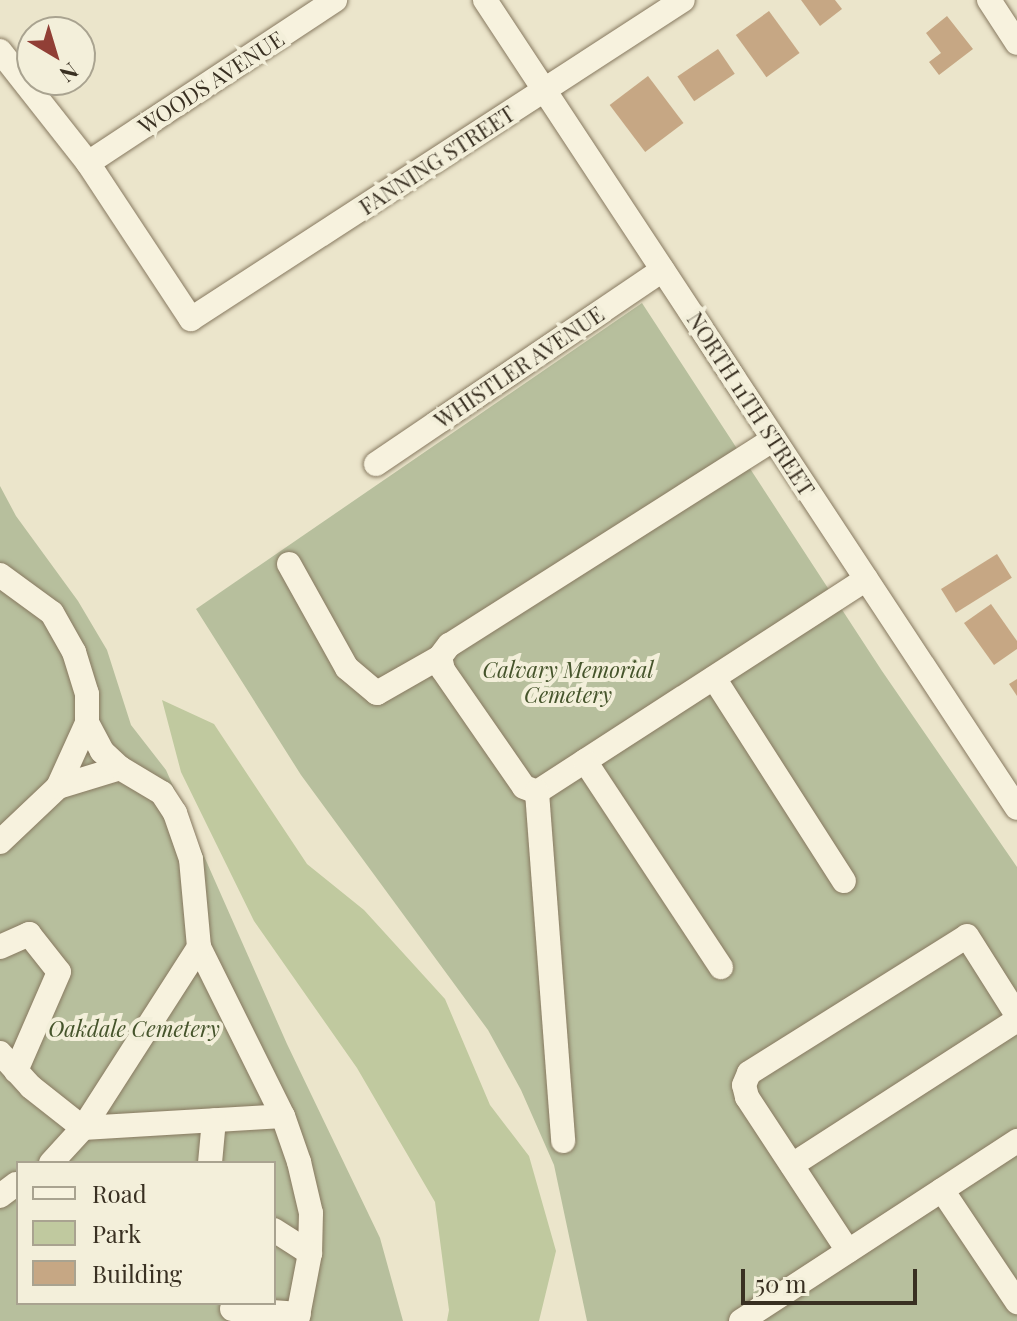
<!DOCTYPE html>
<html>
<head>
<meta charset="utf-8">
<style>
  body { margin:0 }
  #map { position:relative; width:1017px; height:1321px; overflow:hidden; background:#ebe5cb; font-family:"Playfair Display",serif }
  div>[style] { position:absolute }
  .green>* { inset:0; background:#c0c99f }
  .cemetery>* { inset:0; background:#b7bf9d }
  .building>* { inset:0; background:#c6a784; transform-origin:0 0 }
  .roads { filter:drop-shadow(0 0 2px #877960) drop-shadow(0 0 2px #877960) }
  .minor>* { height:24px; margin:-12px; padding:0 12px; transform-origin:12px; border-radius:12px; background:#f7f2de }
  span { translate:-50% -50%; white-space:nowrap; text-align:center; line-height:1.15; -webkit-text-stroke:8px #f3efda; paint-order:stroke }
  .street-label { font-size:22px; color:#393022 }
  .park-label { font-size:22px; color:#45542b; font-style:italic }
  .legend { position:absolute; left:16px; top:1161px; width:260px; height:144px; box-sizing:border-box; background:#f3efda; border:2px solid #a9a390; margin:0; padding:10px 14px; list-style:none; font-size:24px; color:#393022 }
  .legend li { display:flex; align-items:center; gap:16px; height:40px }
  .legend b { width:40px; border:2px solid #a9a390 }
  .north { position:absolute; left:16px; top:16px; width:80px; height:80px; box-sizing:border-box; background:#f3efda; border:2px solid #a9a390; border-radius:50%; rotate:142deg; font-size:22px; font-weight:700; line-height:32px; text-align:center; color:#393022 }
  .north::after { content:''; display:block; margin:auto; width:28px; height:36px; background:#913f36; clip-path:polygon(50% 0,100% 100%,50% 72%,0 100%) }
  .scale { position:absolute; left:741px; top:1269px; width:176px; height:36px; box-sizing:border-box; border:4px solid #393022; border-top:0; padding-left:10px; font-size:24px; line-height:28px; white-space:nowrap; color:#393022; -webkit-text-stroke:6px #f3efda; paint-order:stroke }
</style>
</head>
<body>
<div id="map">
  <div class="green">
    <div style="clip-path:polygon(162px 700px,214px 724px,307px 864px,364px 910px,445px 999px,490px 1105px,529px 1156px,556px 1251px,539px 1321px,447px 1321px,449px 1310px,435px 1202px,357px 1068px,254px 921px,181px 772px)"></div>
  </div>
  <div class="cemetery">
    <div style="clip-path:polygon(642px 303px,882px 671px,1017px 867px,1017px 1321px,587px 1321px,554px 1165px,521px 1090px,488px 1030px,301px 775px,196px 609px)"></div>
    <div style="clip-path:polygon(evenodd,0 486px,16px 516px,78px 601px,107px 650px,131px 725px,166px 770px,287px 1044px,380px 1238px,403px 1321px,0 1321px,0 486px,18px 1163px,274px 1163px,274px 1303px,18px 1303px,18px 1163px)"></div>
  </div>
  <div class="building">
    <div style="clip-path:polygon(801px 0,835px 0,842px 9px,820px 26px)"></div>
    <div style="left:769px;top:11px;width:52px;height:41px;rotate:54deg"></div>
    <div style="clip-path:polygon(947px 16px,973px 49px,939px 75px,929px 62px,941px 53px,926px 33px)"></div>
    <div style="left:718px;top:49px;width:30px;height:49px;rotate:56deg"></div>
    <div style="left:648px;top:76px;width:59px;height:48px;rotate:53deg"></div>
    <div style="left:997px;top:554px;width:28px;height:66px;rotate:58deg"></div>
    <div style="clip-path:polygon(991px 604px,1017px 641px,1017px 649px,994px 665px,964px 623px)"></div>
    <div style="clip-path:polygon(1017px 679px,1017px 696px,1009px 684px)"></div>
  </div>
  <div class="roads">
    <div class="minor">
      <div style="left:485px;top:0;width:967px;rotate:56.64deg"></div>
      <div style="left:989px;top:0;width:51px;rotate:56.9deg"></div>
      <div style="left:0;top:51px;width:142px;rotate:51.8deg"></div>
      <div style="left:88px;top:163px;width:187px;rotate:56.6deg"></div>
      <div style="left:191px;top:319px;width:586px;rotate:-32.96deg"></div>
      <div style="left:88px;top:163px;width:296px;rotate:-33.4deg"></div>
      <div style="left:774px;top:439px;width:385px;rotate:147.6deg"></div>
      <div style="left:449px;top:645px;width:15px;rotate:127deg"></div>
      <div style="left:440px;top:657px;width:13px;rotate:77deg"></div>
      <div style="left:443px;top:670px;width:142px;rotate:55.3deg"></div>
      <div style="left:524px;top:787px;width:14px;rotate:21deg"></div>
      <div style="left:537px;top:792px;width:392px;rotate:-32.9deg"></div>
      <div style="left:376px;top:464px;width:346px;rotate:-34.1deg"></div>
      <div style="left:289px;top:564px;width:119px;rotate:60.9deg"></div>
      <div style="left:347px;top:668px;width:39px;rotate:40deg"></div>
      <div style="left:377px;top:693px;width:73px;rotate:-29.7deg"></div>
      <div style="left:0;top:575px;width:64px;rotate:36.2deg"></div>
      <div style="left:52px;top:613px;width:45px;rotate:60.6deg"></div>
      <div style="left:74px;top:652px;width:44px;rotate:72.8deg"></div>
      <div style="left:87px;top:694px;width:29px;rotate:90deg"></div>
      <div style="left:87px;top:723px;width:70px;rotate:114.4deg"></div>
      <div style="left:58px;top:787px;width:80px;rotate:136.5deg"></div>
      <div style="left:714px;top:678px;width:241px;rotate:57.4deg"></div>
      <div style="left:585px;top:761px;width:247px;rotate:56.6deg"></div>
      <div style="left:58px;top:787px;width:65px;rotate:-17deg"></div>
      <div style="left:537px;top:792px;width:350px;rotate:85.7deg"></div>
      <div style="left:0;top:947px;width:32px;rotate:-24deg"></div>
      <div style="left:29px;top:934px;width:48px;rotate:51.7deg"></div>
      <div style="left:59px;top:972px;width:108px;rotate:113.5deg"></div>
      <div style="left:199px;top:947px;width:189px;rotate:63.6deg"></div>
      <div style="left:283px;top:1116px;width:49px;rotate:70.8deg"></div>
      <div style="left:299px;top:1162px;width:52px;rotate:76.8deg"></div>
      <div style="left:311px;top:1213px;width:40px;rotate:91.4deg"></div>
      <div style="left:310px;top:1253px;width:69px;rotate:100.8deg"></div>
      <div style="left:0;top:1053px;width:46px;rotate:47.6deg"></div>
      <div style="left:31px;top:1087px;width:66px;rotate:38.3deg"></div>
      <div style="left:83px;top:1128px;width:200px;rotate:-3.4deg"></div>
      <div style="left:51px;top:1163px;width:47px;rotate:-47.6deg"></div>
      <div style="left:83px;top:1128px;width:215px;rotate:-57.3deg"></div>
      <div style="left:199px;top:947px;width:88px;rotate:-95.2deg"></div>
      <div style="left:191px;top:859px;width:49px;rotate:-109.2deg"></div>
      <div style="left:175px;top:813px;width:24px;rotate:-123deg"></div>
      <div style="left:162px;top:793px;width:49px;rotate:-149.2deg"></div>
      <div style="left:120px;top:768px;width:25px;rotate:-137deg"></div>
      <div style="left:102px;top:751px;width:32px;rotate:-118deg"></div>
      <div style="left:210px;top:1163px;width:43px;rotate:-84.7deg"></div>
      <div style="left:792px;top:1165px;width:268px;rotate:-32.8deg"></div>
      <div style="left:942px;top:1190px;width:135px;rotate:56.2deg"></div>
      <div style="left:0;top:1196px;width:20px;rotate:-37deg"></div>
      <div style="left:274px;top:1230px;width:43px;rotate:32.6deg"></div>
      <div style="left:848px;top:1251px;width:184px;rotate:-123.3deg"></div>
      <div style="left:747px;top:1097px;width:12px;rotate:-104deg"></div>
      <div style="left:744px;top:1085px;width:13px;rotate:-67deg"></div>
      <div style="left:749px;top:1073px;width:257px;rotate:-32.1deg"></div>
      <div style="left:967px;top:936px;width:93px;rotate:57.7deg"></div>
      <div style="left:232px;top:1309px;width:67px;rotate:4.3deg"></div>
      <div style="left:741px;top:1321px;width:330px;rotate:-33.1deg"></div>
    </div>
  </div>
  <div class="street-label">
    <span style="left:211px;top:82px;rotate:-33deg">WOODS AVENUE</span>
    <span style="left:437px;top:160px;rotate:-33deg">FANNING STREET</span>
    <span style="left:519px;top:367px;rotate:-34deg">WHISTLER AVENUE</span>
    <span style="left:751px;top:404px;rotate:57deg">NORTH 11TH STREET</span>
  </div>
  <div class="park-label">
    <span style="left:568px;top:682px">Calvary Memorial<br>Cemetery</span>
    <span style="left:134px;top:1029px">Oakdale Cemetery</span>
  </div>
  <ul class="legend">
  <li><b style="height:10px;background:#f7f2de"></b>Road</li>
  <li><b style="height:22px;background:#c0c99f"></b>Park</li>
  <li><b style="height:22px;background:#c6a784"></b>Building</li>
  </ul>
  <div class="north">N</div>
  <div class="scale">50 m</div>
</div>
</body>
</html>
